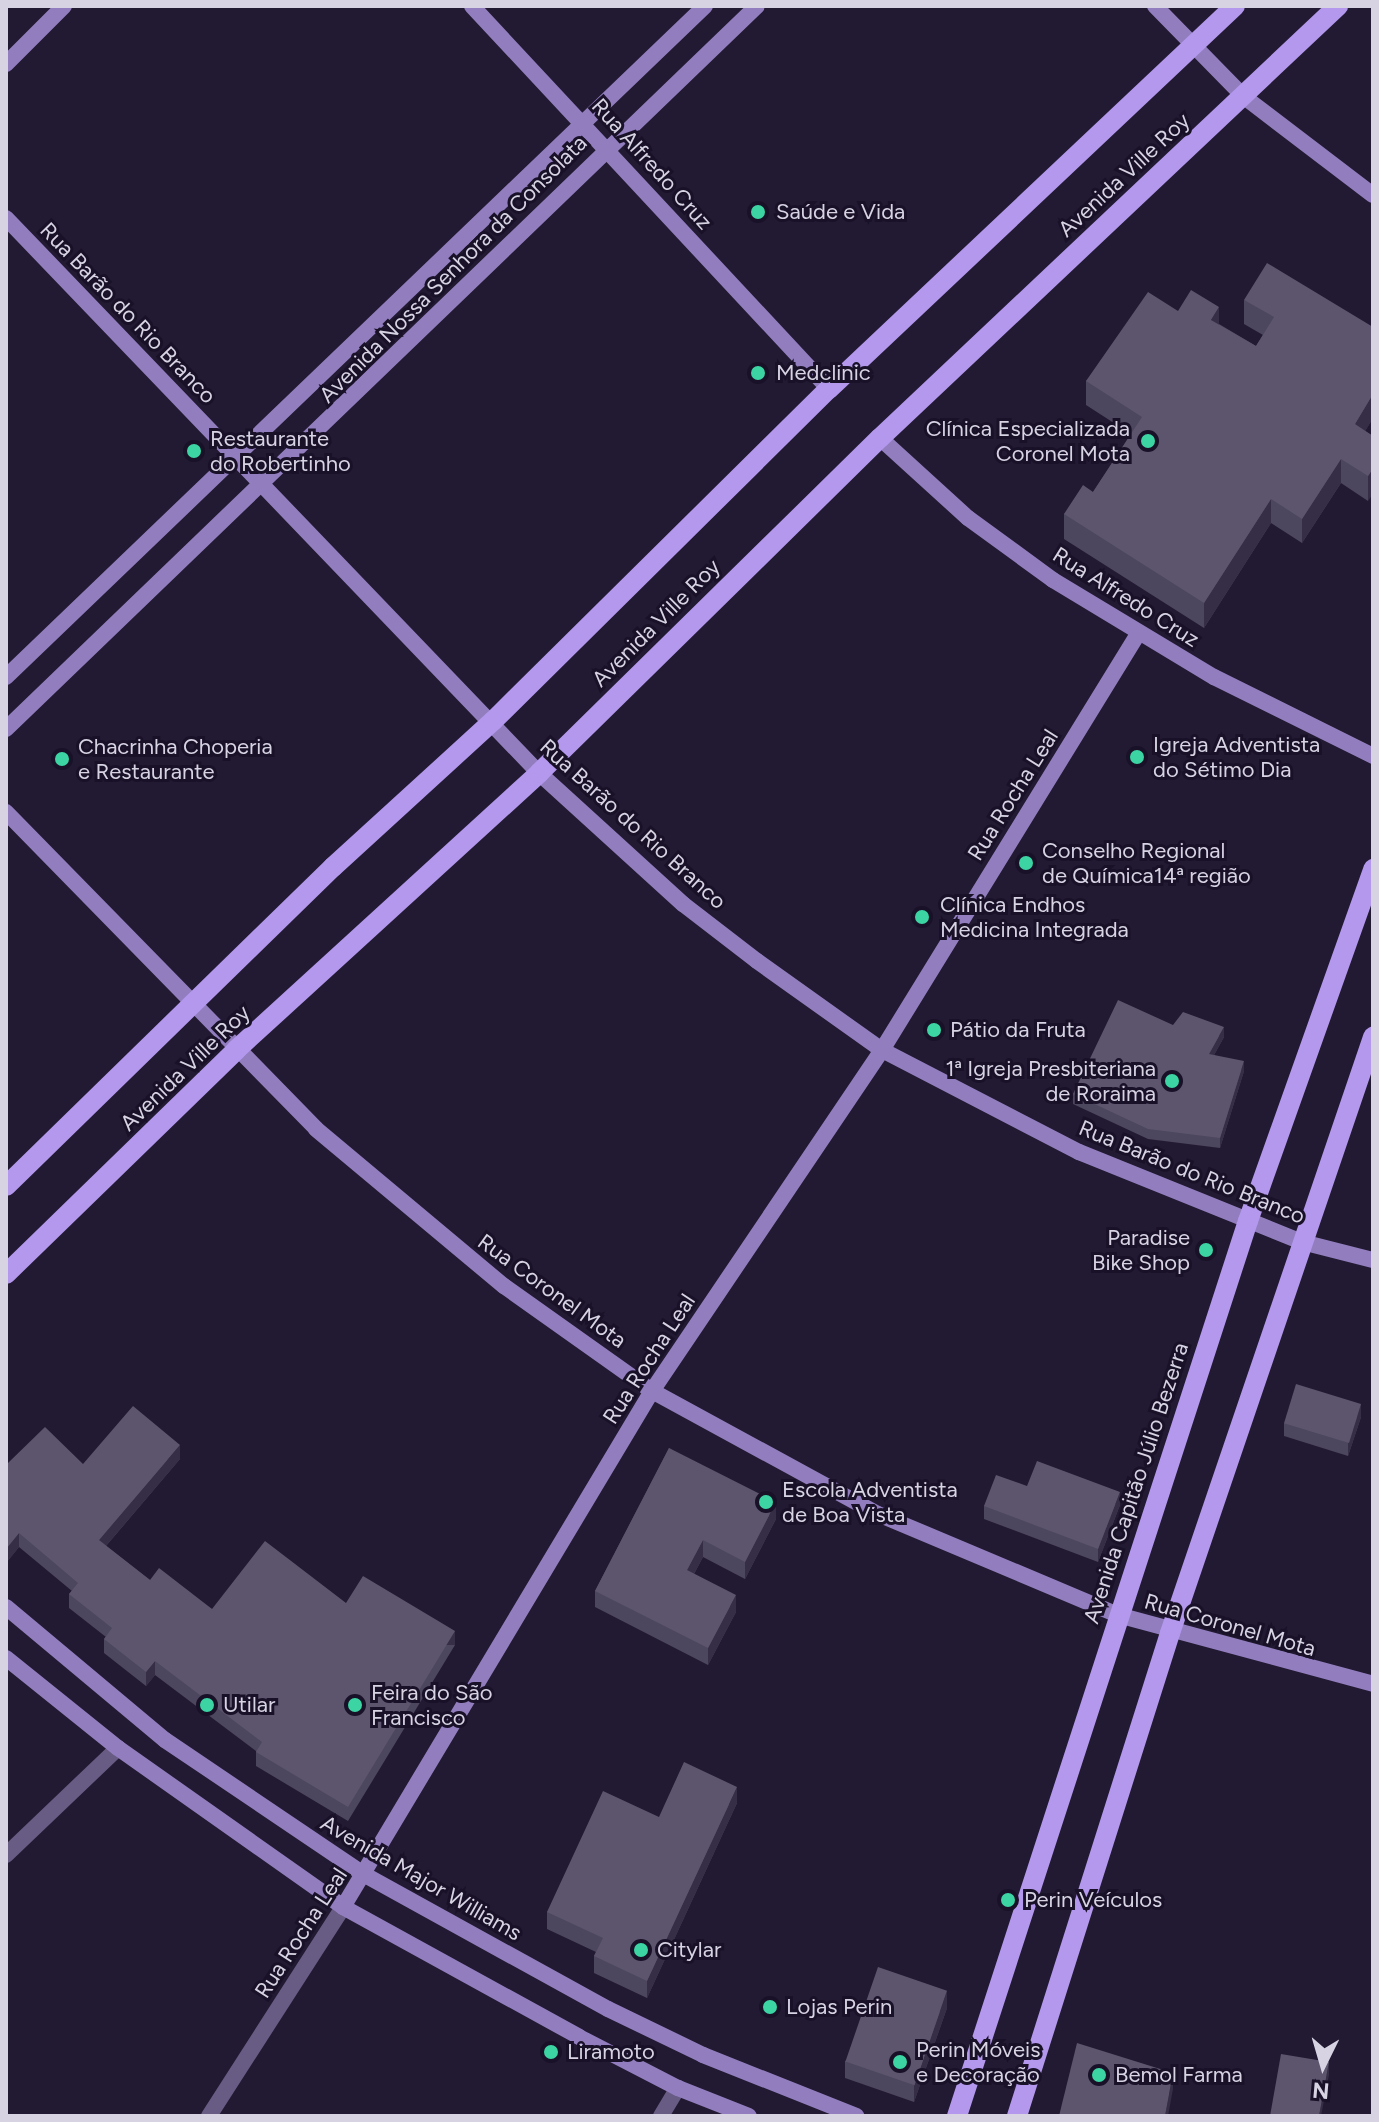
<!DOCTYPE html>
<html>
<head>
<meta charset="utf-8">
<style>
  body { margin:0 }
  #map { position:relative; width:1379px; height:2122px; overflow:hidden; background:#221a32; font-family:Figtree,sans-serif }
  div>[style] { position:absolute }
  .street>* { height:16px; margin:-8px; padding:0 8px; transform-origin:8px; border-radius:8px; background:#685c84 }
  .secondary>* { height:16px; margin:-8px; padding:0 8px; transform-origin:8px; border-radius:8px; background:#927ebf }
  .primary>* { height:20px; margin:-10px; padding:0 10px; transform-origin:10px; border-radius:10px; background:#b398ed }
  .wall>* { inset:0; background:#4d465f }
  .shaded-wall>* { inset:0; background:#362e47; transform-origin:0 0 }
  .building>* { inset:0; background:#5c556d; transform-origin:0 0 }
  .dots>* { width:22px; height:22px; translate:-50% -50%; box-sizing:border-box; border:4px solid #191128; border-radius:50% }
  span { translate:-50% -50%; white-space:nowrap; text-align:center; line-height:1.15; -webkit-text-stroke:6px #191128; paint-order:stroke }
  .street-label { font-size:22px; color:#d7d3e3 }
  .poi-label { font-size:22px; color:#d7d3e3 }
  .left { translate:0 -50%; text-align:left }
  .right { translate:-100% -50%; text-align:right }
  .frame { position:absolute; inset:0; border:8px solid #d7d3e3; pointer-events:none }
  .north { position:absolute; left:1283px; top:2026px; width:80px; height:80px; -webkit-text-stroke:6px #191128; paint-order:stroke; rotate:185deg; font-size:22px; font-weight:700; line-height:32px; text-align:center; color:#d7d3e3 }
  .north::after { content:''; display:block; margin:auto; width:28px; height:36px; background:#d7d3e3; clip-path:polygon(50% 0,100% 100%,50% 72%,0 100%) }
</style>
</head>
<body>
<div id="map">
  <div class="street">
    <div style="left:6px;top:1855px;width:155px;rotate:-43.7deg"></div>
    <div style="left:209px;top:2116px;width:248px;rotate:-57.3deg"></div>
    <div style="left:661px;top:2116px;width:33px;rotate:-59deg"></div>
  </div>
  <div class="secondary">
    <div style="left:472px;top:6px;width:524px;rotate:47.01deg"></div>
    <div style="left:1155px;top:6px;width:126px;rotate:45.6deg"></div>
    <div style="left:1243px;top:96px;width:163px;rotate:37.3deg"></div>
    <div style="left:6px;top:64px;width:82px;rotate:-45deg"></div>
    <div style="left:6px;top:218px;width:769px;rotate:46.16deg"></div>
    <div style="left:539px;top:773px;width:195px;rotate:42.3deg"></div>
    <div style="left:683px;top:904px;width:93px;rotate:37.6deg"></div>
    <div style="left:757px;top:961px;width:153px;rotate:35.5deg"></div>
    <div style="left:882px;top:1050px;width:222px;rotate:27.4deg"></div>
    <div style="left:1079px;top:1152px;width:240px;rotate:22deg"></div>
    <div style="left:1302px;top:1242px;width:73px;rotate:14.2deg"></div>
    <div style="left:880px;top:438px;width:119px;rotate:42.3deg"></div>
    <div style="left:968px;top:518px;width:105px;rotate:36.1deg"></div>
    <div style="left:1053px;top:580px;width:188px;rotate:31.1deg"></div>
    <div style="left:1214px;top:677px;width:178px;rotate:26.4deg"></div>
    <div style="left:6px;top:677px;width:969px;rotate:-43.83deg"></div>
    <div style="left:6px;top:729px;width:1042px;rotate:-43.91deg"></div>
    <div style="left:6px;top:812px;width:443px;rotate:45.6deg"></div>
    <div style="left:316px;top:1129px;width:245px;rotate:39.9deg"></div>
    <div style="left:504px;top:1286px;width:181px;rotate:35.4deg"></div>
    <div style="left:652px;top:1391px;width:257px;rotate:28.6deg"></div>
    <div style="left:878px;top:1514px;width:260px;rotate:22.8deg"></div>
    <div style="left:1118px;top:1615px;width:264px;rotate:15.1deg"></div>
    <div style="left:6px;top:1607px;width:207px;rotate:39.9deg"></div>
    <div style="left:165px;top:1740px;width:241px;rotate:34deg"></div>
    <div style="left:365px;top:1875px;width:277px;rotate:28.9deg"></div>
    <div style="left:608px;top:2009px;width:106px;rotate:25.8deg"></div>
    <div style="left:703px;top:2055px;width:165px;rotate:21.7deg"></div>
    <div style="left:6px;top:1658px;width:144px;rotate:38.8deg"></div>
    <div style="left:118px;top:1748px;width:276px;rotate:35.2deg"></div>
    <div style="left:343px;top:1907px;width:269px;rotate:28.8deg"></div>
    <div style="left:579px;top:2037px;width:111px;rotate:27.3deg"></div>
    <div style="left:678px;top:2088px;width:76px;rotate:21.5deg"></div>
    <div style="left:343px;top:1907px;width:601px;rotate:-59.09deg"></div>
    <div style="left:652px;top:1391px;width:411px;rotate:-56deg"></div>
    <div style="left:882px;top:1050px;width:488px;rotate:-58.4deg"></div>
  </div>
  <div class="primary">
    <div style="left:6px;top:1186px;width:457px;rotate:-44.3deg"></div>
    <div style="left:333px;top:867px;width:217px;rotate:-42.4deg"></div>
    <div style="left:493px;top:721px;width:472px;rotate:-44.7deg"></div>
    <div style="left:829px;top:389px;width:558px;rotate:-43.33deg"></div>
    <div style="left:6px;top:1274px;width:321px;rotate:-44.2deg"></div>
    <div style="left:236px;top:1050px;width:411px;rotate:-42.4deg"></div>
    <div style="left:539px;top:773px;width:478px;rotate:-44.5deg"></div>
    <div style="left:880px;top:438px;width:630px;rotate:-43.33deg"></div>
    <div style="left:957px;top:2116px;width:941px;rotate:-71.99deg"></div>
    <div style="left:1248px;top:1221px;width:374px;rotate:-70.4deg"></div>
    <div style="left:1017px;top:2116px;width:507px;rotate:-72.42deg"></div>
    <div style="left:1170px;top:1633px;width:630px;rotate:-71.19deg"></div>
  </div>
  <div class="wall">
    <div style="clip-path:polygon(1244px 300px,1373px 327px,1373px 418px,1365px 431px,1373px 436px,1368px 501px,1341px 483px,1302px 543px,1271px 523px,1204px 628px,1064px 539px,1064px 514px,1093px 492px,1131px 434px,1086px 405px,1086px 381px,1178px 311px,1219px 324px,1256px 346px,1263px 335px,1244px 324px)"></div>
    <div style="clip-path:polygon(1173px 1025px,1224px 1037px,1214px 1055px,1244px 1071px,1220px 1148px,1148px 1139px,1073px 1104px,1073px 1094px)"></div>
    <div style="clip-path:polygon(1361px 1417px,1348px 1456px,1284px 1436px,1284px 1423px)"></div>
    <div style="clip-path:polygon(669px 1448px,776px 1519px,745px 1579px,703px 1557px,694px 1574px,736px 1612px,708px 1665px,595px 1607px,595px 1591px)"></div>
    <div style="clip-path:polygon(180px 1459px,106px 1546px,150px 1580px,212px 1609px,346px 1603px,455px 1645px,348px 1821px,256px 1766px,256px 1751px,155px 1675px,146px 1686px,104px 1653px,104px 1639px,106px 1637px,69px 1608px,69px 1594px,72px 1591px,19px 1547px,6px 1563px,6px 1461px,8px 1463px,83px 1464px)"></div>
    <div style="clip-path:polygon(1027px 1486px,1120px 1505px,1098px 1562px,984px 1519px,984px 1506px)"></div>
    <div style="clip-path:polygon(737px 1803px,647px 1998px,594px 1973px,594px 1956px,596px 1952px,547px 1929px,547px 1912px,659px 1817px)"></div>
    <div style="clip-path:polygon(947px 2008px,914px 2102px,845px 2078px,845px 2061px)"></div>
  </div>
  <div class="shaded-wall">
    <div style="clip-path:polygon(1219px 307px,1219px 332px,1211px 320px)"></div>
    <div style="clip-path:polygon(1373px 394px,1373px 418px,1355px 448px,1355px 424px)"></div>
    <div style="clip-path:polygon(1341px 459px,1341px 483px,1302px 543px,1302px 519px)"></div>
    <div style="clip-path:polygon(1373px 469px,1373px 494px,1368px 501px,1368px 476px)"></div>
    <div style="clip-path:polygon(1271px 499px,1271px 523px,1204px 628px,1204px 603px)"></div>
    <div style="clip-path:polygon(1224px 1027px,1224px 1037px,1209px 1064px,1209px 1054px)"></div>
    <div style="clip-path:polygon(1244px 1061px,1244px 1071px,1220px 1148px,1220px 1138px)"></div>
    <div style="clip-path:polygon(1361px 1404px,1361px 1417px,1348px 1456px,1348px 1443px)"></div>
    <div style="clip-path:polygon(180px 1445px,180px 1459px,99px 1554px,99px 1540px)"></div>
    <div style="clip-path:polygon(1120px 1492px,1120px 1505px,1098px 1562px,1098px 1549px)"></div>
    <div style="clip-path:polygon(776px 1502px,776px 1519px,745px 1579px,745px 1562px)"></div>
    <div style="clip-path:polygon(19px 1533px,19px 1547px,6px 1563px,6px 1549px)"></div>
    <div style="clip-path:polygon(703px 1540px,703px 1557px,687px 1587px,687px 1570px)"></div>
    <div style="clip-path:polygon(736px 1595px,736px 1612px,708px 1665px,708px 1648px)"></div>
    <div style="left:455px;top:1631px;width:14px;height:206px;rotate:90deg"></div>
    <div style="clip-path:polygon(155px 1661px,155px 1675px,146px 1686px,146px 1672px)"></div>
    <div style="clip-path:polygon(737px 1787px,737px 1803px,647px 1998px,647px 1981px)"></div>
    <div style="clip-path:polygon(947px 1991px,947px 2008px,914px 2102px,914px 2086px)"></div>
    <div style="clip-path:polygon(1329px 2062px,1329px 2075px,1321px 2116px,1319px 2116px)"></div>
    <div style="clip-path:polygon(1173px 2073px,1173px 2089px,1168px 2116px,1165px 2116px)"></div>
  </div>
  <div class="building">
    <div style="clip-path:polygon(1267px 263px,1373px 327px,1373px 394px,1355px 424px,1373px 436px,1373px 469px,1368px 476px,1341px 459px,1302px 519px,1271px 499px,1204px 603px,1064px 514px,1083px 485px,1093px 492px,1142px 417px,1086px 381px,1148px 292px,1178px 311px,1191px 290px,1219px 307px,1211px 320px,1256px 346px,1274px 317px,1244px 300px)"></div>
    <div style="clip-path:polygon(1118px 1000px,1173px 1025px,1183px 1012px,1224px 1027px,1209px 1054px,1244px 1061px,1220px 1138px,1148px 1129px,1073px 1094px)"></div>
    <div style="left:1296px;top:1384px;width:68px;height:41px;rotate:17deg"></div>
    <div style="clip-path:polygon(133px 1406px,180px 1445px,99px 1540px,150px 1580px,159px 1568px,212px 1609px,265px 1541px,346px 1603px,363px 1576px,455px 1631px,348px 1807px,256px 1752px,262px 1742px,155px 1661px,146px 1672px,104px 1639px,112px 1628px,69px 1594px,78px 1583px,19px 1533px,6px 1549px,6px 1461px,8px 1463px,45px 1427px,83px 1464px)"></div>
    <div style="clip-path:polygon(669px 1448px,776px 1502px,745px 1562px,703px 1540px,687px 1570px,736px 1595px,708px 1648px,595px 1591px)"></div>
    <div style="clip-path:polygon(1037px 1461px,1120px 1492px,1098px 1549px,984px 1506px,996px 1475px,1027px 1486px)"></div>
    <div style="clip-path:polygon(684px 1762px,737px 1787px,647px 1981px,594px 1956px,603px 1938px,547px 1912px,603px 1791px,659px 1817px)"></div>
    <div style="left:878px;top:1967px;width:73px;height:100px;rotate:19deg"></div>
    <div style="clip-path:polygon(1077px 2043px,1173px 2073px,1165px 2116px,1059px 2116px)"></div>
    <div style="clip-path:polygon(1281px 2054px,1329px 2062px,1319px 2116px,1270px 2116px)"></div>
  </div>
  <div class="dots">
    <div style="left:758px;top:212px;background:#3cd4a3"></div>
    <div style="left:758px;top:373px;background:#3cd4a3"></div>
    <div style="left:1148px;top:441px;background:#3cd4a3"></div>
    <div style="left:194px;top:451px;background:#3cd4a3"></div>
    <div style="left:1137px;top:757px;background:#3cd4a3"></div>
    <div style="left:62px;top:759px;background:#3cd4a3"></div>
    <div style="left:1026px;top:863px;background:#3cd4a3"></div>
    <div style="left:922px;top:917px;background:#3cd4a3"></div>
    <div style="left:934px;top:1030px;background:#3cd4a3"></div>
    <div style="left:1172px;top:1081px;background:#3cd4a3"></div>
    <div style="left:1206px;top:1250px;background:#3cd4a3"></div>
    <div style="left:766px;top:1502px;background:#3cd4a3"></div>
    <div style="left:207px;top:1705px;background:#3cd4a3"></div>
    <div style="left:355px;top:1705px;background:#3cd4a3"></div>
    <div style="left:1008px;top:1900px;background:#3cd4a3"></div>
    <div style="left:641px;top:1950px;background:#3cd4a3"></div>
    <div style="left:770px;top:2007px;background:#3cd4a3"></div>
    <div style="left:551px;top:2052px;background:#3cd4a3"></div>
    <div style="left:900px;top:2062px;background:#3cd4a3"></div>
    <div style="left:1099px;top:2075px;background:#3cd4a3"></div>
  </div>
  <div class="street-label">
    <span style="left:652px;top:164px;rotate:48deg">Rua Alfredo Cruz</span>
    <span style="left:1124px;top:175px;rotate:-43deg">Avenida Ville Roy</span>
    <span style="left:453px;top:269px;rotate:-45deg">Avenida Nossa Senhora da Consolata</span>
    <span style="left:128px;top:313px;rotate:46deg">Rua Barão do Rio Branco</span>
    <span style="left:1126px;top:597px;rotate:32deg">Rua Alfredo Cruz</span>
    <span style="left:656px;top:623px;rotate:-45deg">Avenida Ville Roy</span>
    <span style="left:1013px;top:795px;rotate:-58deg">Rua Rocha Leal</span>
    <span style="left:633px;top:824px;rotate:42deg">Rua Barão do Rio Branco</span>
    <span style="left:185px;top:1068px;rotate:-44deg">Avenida Ville Roy</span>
    <span style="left:1192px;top:1172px;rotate:22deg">Rua Barão do Rio Branco</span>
    <span style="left:552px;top:1291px;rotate:36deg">Rua Coronel Mota</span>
    <span style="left:649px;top:1359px;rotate:-57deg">Rua Rocha Leal</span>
    <span style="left:1136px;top:1483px;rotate:-72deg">Avenida Capitão Júlio Bezerra</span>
    <span style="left:1230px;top:1625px;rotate:16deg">Rua Coronel Mota</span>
    <span style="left:421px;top:1878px;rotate:30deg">Avenida Major Williams</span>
    <span style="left:301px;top:1933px;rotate:-57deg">Rua Rocha Leal</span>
  </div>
  <div class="poi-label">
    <span class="left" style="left:776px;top:212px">Saúde e Vida</span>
    <span class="left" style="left:776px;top:373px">Medclinic</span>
    <span class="right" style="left:1130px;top:441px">Clínica Especializada<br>Coronel Mota</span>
    <span class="left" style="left:210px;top:451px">Restaurante<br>do Robertinho</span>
    <span class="left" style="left:1153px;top:757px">Igreja Adventista<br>do Sétimo Dia</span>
    <span class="left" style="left:78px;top:759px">Chacrinha Choperia<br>e Restaurante</span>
    <span class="left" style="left:1042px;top:863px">Conselho Regional<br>de Química14ª região</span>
    <span class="left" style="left:940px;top:917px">Clínica Endhos<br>Medicina Integrada</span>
    <span class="left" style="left:950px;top:1030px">Pátio da Fruta</span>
    <span class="right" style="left:1156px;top:1081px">1ª Igreja Presbiteriana<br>de Roraima</span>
    <span class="right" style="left:1190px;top:1250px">Paradise<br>Bike Shop</span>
    <span class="left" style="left:782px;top:1502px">Escola Adventista<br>de Boa Vista</span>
    <span class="left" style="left:371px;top:1705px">Feira do São<br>Francisco</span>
    <span class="left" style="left:223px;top:1705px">Utilar</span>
    <span class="left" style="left:1024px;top:1900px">Perin Veículos</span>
    <span class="left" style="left:657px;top:1950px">Citylar</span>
    <span class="left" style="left:786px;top:2007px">Lojas Perin</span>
    <span class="left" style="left:916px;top:2062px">Perin Móveis<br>e Decoração</span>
    <span class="left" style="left:567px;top:2052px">Liramoto</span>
    <span class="left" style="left:1115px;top:2075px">Bemol Farma</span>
  </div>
  <div class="frame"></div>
  <div class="north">N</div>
</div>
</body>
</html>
